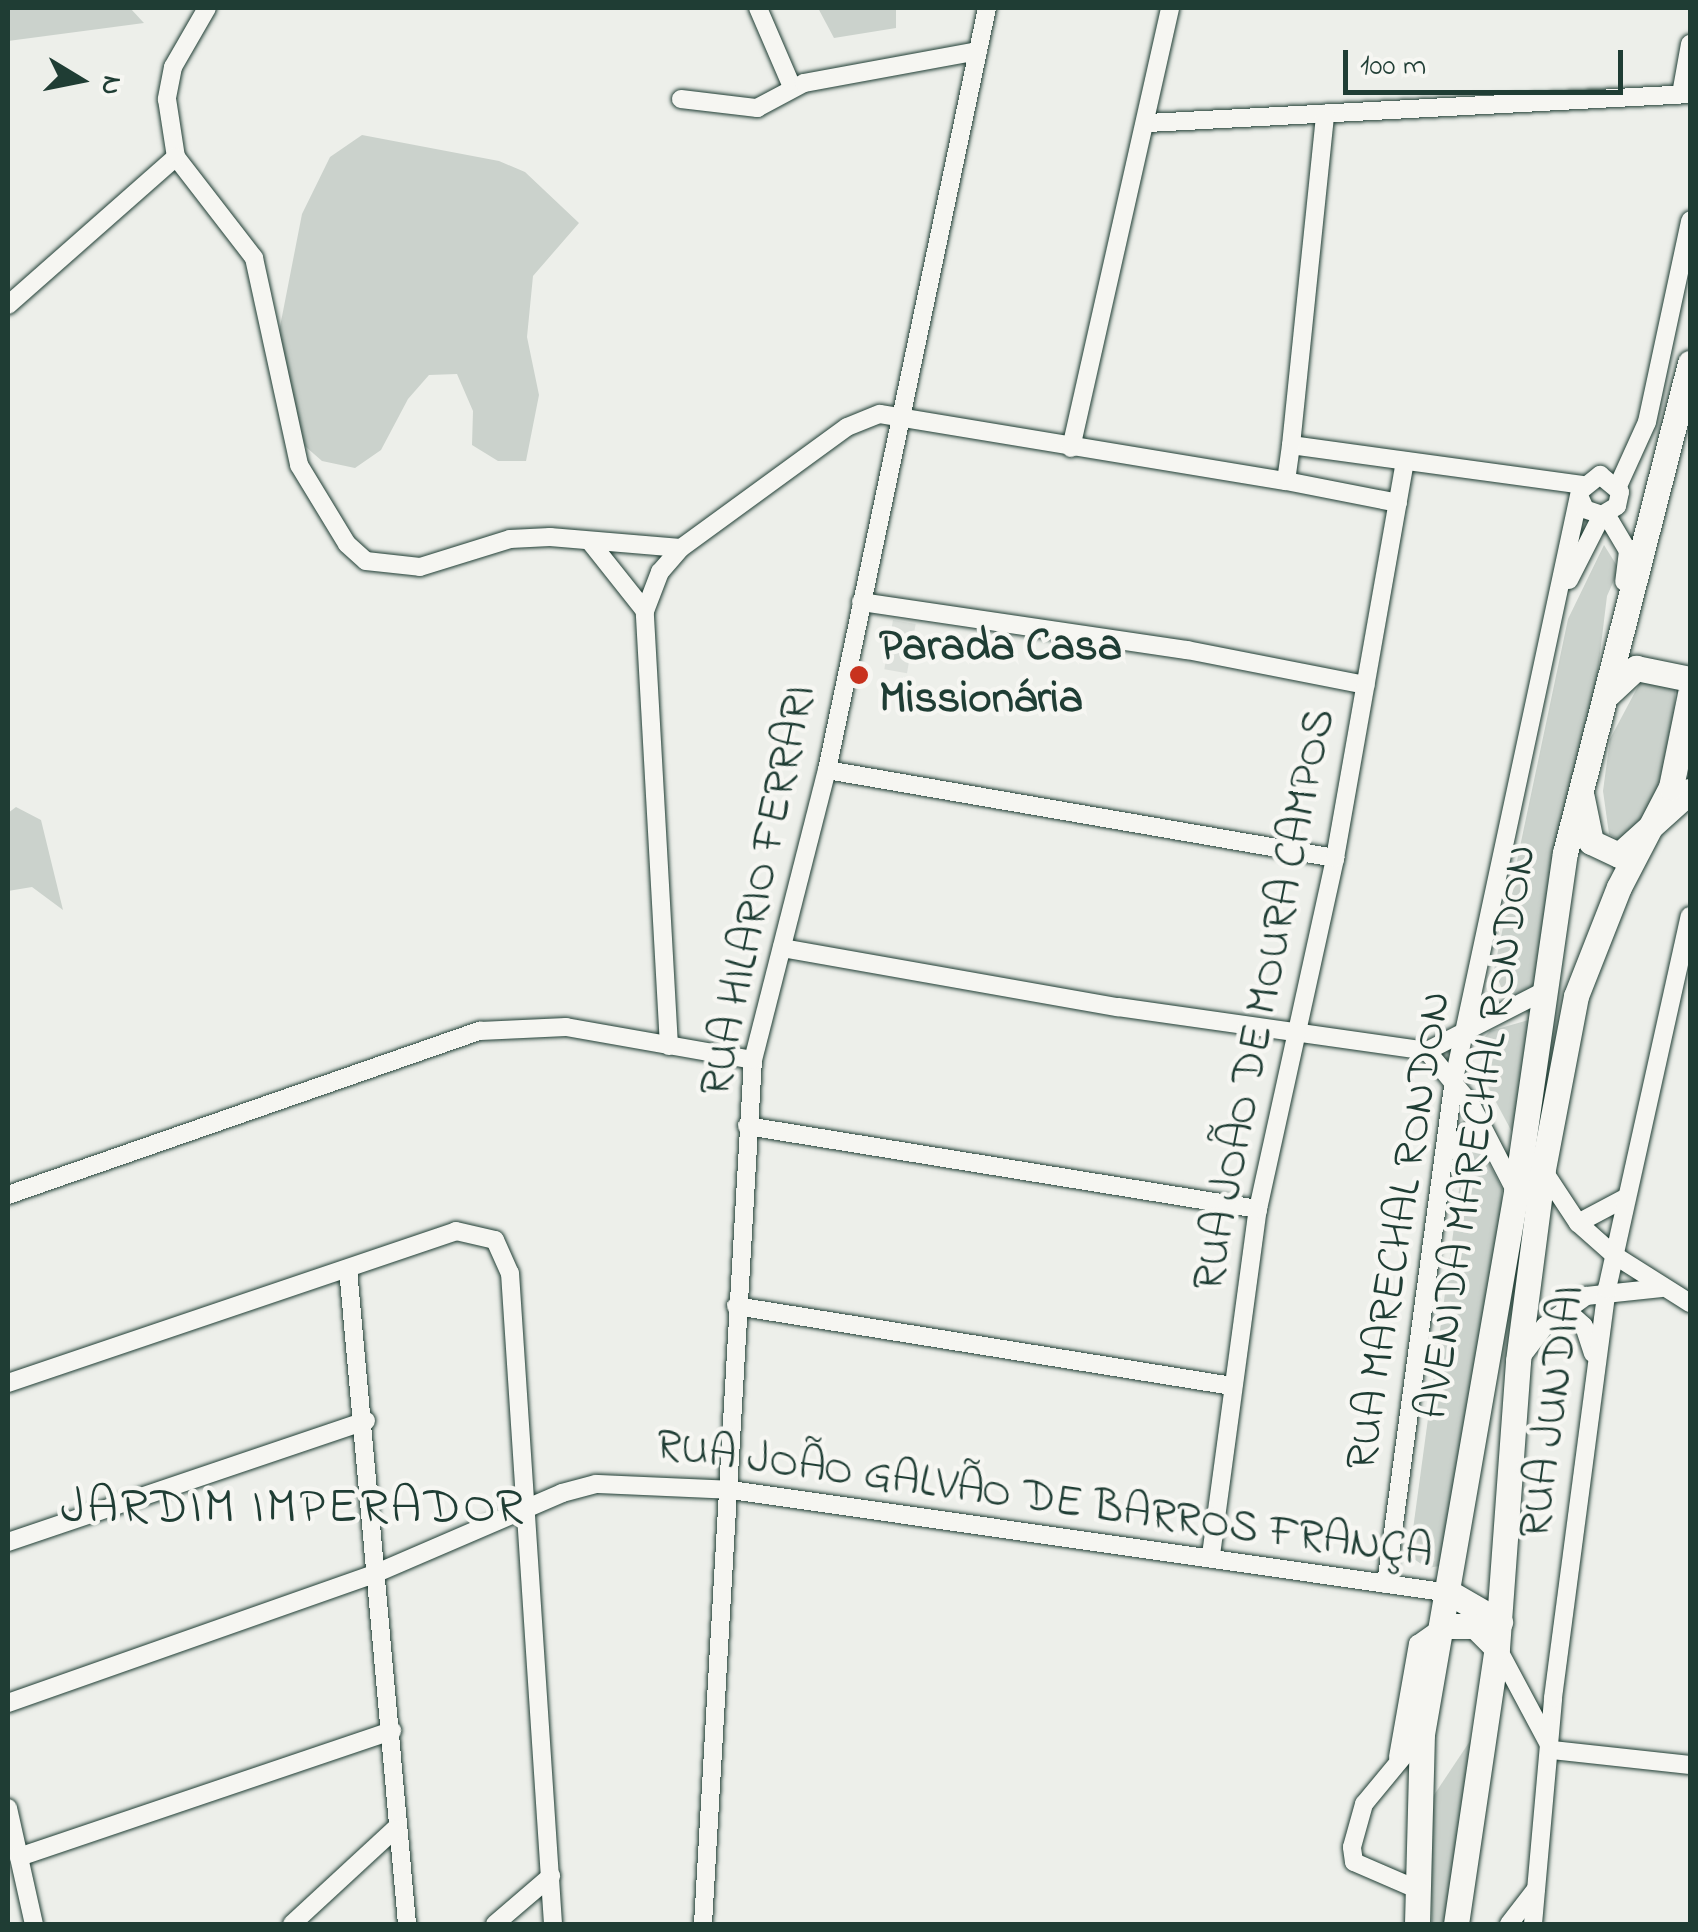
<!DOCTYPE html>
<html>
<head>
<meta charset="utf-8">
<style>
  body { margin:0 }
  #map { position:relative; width:1698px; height:1932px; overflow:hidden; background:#edefea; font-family:"Indie Flower",sans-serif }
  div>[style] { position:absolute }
  .built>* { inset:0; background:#dce0db; transform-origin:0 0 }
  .green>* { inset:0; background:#cbd2cc }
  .roads { filter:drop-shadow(0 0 2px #1f3d34) drop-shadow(0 0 2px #1f3d34) }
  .minor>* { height:18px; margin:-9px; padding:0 9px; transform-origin:9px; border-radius:9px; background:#f6f6f2 }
  .secondary>* { height:25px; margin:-12.5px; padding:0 12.5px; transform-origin:12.5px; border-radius:12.5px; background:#f6f6f2 }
  .dots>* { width:28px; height:28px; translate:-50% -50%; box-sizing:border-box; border:5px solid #f6f6f2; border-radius:50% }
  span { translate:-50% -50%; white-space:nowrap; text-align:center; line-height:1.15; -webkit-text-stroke:9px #f6f6f2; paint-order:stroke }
  .poi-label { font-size:45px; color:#1f3d34; font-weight:700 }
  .left { translate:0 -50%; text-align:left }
  .street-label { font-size:45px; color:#1f3d34 }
  .quarter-label { font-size:50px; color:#1f3d34; letter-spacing:2.5px }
  .frame { position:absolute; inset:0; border:10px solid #1f3d34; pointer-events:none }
  .north { position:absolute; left:30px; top:30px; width:100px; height:100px; -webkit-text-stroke:8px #f6f6f2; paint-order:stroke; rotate:100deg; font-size:28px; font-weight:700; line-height:40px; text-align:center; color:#1f3d34 }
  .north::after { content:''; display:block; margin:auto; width:35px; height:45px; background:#1f3d34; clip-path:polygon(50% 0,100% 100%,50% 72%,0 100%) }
  .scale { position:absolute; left:1343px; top:50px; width:280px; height:45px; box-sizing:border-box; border:5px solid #1f3d34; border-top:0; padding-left:12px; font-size:30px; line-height:35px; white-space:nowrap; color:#1f3d34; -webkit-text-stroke:8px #f6f6f2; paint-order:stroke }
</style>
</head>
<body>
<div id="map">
  <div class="built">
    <div style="left:893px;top:620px;width:23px;height:50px;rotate:10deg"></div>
  </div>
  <div class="green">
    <div style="clip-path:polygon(8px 8px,130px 8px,144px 23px,8px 41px)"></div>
    <div style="clip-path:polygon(818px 8px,896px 8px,896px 28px,834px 38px)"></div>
    <div style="clip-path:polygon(362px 135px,499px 161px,525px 172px,579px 223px,533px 276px,527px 337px,539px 395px,526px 461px,498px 461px,472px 445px,473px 411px,457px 374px,429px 375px,408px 399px,381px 450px,355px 468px,322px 461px,298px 440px,281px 408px,270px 378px,302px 214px,330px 157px)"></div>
    <div style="clip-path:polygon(1604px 545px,1619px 569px,1607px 596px,1593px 711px,1537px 989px,1517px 1000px,1502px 989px,1494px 970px,1568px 619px)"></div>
    <div style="clip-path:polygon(1644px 675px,1667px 675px,1675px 689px,1674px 736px,1647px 819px,1620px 840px,1609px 834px,1603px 791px,1610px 739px)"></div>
    <div style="clip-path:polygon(16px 807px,41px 820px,63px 910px,32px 887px,8px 891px,8px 813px)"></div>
    <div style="clip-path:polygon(1532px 1019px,1512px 1132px,1489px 1089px,1477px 1045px,1490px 1031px)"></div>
    <div style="clip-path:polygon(1478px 1143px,1502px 1188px,1502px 1211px,1446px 1565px,1427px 1568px,1414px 1559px,1411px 1544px,1465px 1146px)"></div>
    <div style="clip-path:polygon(1478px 1729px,1447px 1924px,1432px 1924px,1430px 1801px)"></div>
  </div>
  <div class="roads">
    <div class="minor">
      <div style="left:207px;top:8px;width:68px;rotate:120deg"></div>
      <div style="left:173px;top:67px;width:33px;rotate:101deg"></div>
      <div style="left:167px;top:99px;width:59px;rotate:81.2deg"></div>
      <div style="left:176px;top:157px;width:128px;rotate:52.3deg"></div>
      <div style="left:254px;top:258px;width:212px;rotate:77.7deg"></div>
      <div style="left:299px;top:465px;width:92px;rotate:58.7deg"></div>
      <div style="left:347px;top:544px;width:25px;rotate:42deg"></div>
      <div style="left:366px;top:561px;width:54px;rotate:6.3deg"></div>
      <div style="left:420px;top:567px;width:94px;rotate:-17.3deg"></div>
      <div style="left:510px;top:539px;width:40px;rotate:-2.9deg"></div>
      <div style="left:550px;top:537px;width:131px;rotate:4.8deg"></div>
      <div style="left:681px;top:548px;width:205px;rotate:-36.1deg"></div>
      <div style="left:847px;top:427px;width:35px;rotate:-22deg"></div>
      <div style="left:880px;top:414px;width:411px;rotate:9.4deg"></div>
      <div style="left:1286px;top:481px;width:36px;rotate:-82deg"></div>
      <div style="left:1291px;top:445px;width:294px;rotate:7.8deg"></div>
      <div style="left:758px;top:8px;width:86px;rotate:66.7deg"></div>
      <div style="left:1681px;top:94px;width:51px;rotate:-79.8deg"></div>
      <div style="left:681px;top:99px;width:77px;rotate:6.8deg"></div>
      <div style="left:757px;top:108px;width:53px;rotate:-28deg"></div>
      <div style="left:804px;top:83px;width:177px;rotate:-10.4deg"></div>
      <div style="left:1148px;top:123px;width:543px;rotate:-3.06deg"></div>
      <div style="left:8px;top:305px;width:224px;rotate:-41.4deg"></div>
      <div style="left:1291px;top:445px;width:333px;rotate:-84.1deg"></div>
      <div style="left:1071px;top:448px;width:451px;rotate:-77.3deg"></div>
      <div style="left:1286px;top:481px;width:114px;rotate:11.1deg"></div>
      <div style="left:1618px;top:486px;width:70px;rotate:-65.6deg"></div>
      <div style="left:1647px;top:422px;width:206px;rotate:-77.9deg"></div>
      <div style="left:1606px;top:514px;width:43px;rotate:59.3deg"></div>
      <div style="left:1628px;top:551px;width:31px;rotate:97deg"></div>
      <div style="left:591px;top:543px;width:87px;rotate:51.5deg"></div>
      <div style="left:1569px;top:580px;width:73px;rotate:-63.1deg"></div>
      <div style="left:861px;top:602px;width:330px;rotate:8.4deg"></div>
      <div style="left:1187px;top:650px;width:182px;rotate:11.1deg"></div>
      <div style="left:827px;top:770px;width:516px;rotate:9.83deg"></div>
      <div style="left:782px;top:948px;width:341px;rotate:10deg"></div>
      <div style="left:1118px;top:1007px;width:312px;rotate:8.1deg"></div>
      <div style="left:1427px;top:1051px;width:136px;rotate:-27.1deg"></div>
      <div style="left:669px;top:1046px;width:436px;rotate:-93.2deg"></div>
      <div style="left:645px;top:611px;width:42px;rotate:-69deg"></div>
      <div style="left:660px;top:572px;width:32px;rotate:-49deg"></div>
      <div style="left:1427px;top:1051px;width:67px;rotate:50.4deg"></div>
      <div style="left:1470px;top:1103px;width:100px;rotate:62.7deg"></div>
      <div style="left:747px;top:1126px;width:518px;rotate:9.23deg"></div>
      <div style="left:1444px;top:1155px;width:37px;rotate:-43deg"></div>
      <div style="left:1471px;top:1130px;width:16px;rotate:22deg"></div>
      <div style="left:1543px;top:1170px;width:64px;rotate:56.6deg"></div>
      <div style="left:1578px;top:1223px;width:48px;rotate:41.6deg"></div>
      <div style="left:1614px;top:1255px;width:90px;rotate:32.3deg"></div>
      <div style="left:8px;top:1195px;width:500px;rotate:-19.2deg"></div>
      <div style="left:480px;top:1031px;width:86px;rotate:-2.7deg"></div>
      <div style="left:566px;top:1027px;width:190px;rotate:10deg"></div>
      <div style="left:1578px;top:1223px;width:55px;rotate:-28deg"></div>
      <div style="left:348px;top:1269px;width:658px;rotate:84.85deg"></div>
      <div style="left:736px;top:1306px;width:502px;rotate:9.16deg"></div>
      <div style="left:1565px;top:1309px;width:25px;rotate:42deg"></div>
      <div style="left:1584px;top:1326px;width:29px;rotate:72deg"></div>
      <div style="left:1519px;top:1360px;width:43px;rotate:-52.6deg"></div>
      <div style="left:1545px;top:1326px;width:51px;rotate:-36.2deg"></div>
      <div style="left:1586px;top:1296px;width:76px;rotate:-6deg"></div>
      <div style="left:8px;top:1383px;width:473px;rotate:-18.7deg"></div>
      <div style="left:456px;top:1231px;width:40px;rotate:13deg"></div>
      <div style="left:495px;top:1240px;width:36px;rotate:66deg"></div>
      <div style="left:510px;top:1273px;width:652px;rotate:86.22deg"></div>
      <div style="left:8px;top:1542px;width:378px;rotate:-18.7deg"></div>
      <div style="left:1211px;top:1555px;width:349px;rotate:-82.3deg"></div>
      <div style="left:1258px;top:1209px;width:359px;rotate:-77.6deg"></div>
      <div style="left:1335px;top:858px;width:403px;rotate:-80deg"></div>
      <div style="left:1386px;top:1584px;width:510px;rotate:-82.33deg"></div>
      <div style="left:1454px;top:1079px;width:601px;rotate:-77.91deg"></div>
      <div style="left:1580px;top:491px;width:26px;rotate:-39deg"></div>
      <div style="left:1600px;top:475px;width:26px;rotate:40deg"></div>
      <div style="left:1620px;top:492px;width:14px;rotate:102deg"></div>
      <div style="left:1617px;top:506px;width:17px;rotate:149deg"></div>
      <div style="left:1602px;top:515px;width:18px;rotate:-161deg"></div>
      <div style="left:1585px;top:509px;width:12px;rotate:-114deg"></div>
      <div style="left:1498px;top:1649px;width:115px;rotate:61.9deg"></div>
      <div style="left:1552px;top:1750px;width:139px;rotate:6.2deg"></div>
      <div style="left:8px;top:1703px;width:386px;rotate:-19.4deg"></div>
      <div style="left:372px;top:1575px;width:207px;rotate:-23.3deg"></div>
      <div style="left:562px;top:1493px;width:35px;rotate:-15deg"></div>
      <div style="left:596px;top:1484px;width:135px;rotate:2.5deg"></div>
      <div style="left:731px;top:1490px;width:726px;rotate:8.15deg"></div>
      <div style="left:1398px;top:1757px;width:115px;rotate:-80deg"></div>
      <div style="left:1418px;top:1644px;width:29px;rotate:-35deg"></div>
      <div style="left:8px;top:1808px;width:119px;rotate:77.4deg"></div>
      <div style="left:19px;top:1857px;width:394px;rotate:-18.7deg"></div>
      <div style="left:1421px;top:1891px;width:73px;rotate:-156.6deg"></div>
      <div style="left:1354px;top:1862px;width:15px;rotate:-98deg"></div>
      <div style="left:1352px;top:1847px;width:45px;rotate:-74.4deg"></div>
      <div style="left:1364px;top:1804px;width:91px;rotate:-50.4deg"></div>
      <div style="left:292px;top:1924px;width:140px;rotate:-42.7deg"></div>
      <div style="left:495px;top:1924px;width:74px;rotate:-40.6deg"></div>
      <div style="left:703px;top:1924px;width:865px;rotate:-86.69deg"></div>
      <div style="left:753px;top:1060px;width:299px;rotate:-75.7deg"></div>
      <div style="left:827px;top:770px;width:779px;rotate:-78.14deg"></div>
      <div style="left:1509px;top:1924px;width:44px;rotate:-52.4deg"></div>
      <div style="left:1533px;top:1924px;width:227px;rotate:-84.9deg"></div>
      <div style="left:1553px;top:1698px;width:413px;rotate:-82.5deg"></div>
      <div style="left:1607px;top:1289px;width:382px;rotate:-77.5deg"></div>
    </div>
    <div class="secondary">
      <div style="left:1609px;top:693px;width:37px;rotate:-43deg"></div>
      <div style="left:1636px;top:668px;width:55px;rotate:11.5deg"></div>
      <div style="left:1582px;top:798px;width:45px;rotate:78.4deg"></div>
      <div style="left:1591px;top:842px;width:31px;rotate:25deg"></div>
      <div style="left:1619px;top:855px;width:96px;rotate:-42deg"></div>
      <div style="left:1450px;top:1593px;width:58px;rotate:30.1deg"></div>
      <div style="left:1442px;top:1626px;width:33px"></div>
      <div style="left:1475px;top:1626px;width:31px;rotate:45deg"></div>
      <div style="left:1417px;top:1924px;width:190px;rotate:-88.5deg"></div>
      <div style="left:1422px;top:1734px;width:550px;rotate:-80.16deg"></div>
      <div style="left:1516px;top:1192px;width:343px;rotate:-81.8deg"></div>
      <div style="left:1565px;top:853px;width:506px;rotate:-75.69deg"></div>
      <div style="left:1456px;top:1924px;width:279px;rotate:-81.6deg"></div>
      <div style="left:1497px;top:1648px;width:288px;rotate:-85.8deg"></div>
      <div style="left:1518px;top:1361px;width:194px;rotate:-82.6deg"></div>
      <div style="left:1543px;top:1169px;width:176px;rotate:-79.2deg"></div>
      <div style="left:1576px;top:996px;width:117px;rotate:-68.5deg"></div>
      <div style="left:1619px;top:887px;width:113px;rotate:-62.5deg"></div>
      <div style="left:1671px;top:787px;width:95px;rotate:-78.5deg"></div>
    </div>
  </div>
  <div class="dots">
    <div style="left:859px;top:675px;background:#c8321e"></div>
  </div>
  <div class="poi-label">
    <span class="left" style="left:879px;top:675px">Parada Casa<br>Missionária</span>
  </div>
  <div class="street-label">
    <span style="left:760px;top:891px;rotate:-78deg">RUA HILARIO FERRARI</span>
    <span style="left:1266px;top:1000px;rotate:-79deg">RUA JOÃO DE MOURA CAMPOS</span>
    <span style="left:1479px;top:1132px;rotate:-81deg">AVENIDA MARECHAL RONDON</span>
    <span style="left:1401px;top:1231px;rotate:-81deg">RUA MARECHAL RONDON</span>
    <span style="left:1554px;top:1412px;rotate:-82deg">RUA JUNDIAI</span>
    <span style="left:1044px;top:1501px;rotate:8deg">RUA JOÃO GALVÃO DE BARROS FRANÇA</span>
  </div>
  <div class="quarter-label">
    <span style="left:293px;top:1509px">JARDIM IMPERADOR</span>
  </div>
  <div class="frame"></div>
  <div class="north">N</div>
  <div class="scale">100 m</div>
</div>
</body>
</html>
